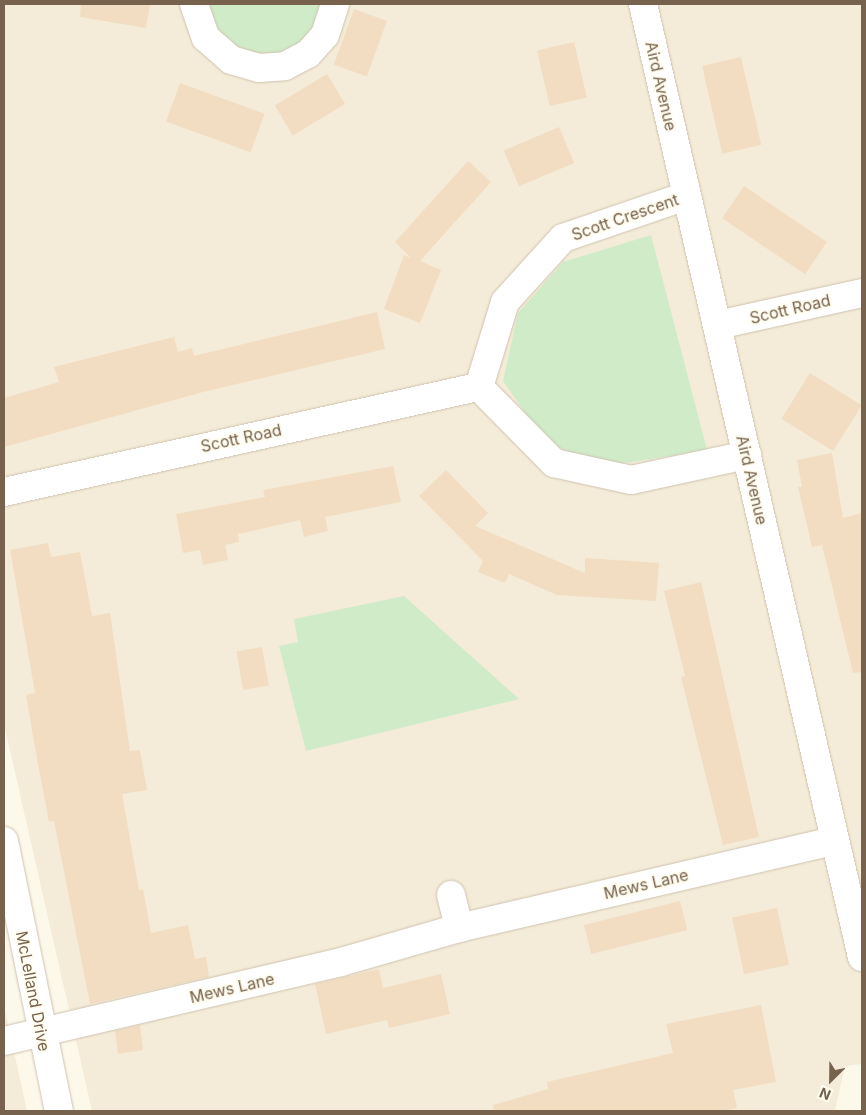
<!DOCTYPE html>
<html>
<head>
<meta charset="utf-8">
<style>
  body { margin:0 }
  #map { position:relative; width:866px; height:1115px; overflow:hidden; background:#fcf8ea; font-family:Inter,sans-serif }
  div>[style] { position:absolute }
  .residential>* { inset:0; background:#f4ecd8 }
  .green>* { inset:0; background:#d0ebc8 }
  .building>* { inset:0; background:#f2ddc2; transform-origin:0 0 }
  .roads { filter:drop-shadow(0 0 1px #cfc2af) drop-shadow(0 0 1px #cfc2af) }
  .street>* { height:28px; margin:-14px; padding:0 14px; transform-origin:14px; border-radius:14px; background:#fff }
  .secondary>* { height:28px; margin:-14px; padding:0 14px; transform-origin:14px; border-radius:14px; background:#fff }
  span { translate:-50% -50%; white-space:nowrap; text-align:center; line-height:1.15; -webkit-text-stroke:4px #fffcf0; paint-order:stroke }
  .street-label { font-size:16px; color:#77634d }
  .frame { position:absolute; inset:0; border:5px solid #77634d; pointer-events:none }
  .north { position:absolute; left:806px; top:1055px; width:50px; height:50px; -webkit-text-stroke:4px #fffcf0; paint-order:stroke; rotate:203deg; font-size:14px; font-weight:700; line-height:20px; text-align:center; color:#77634d }
  .north::after { content:''; display:block; margin:auto; width:18px; height:22px; background:#77634d; clip-path:polygon(50% 0,100% 100%,50% 72%,0 100%) }
</style>
</head>
<body>
<div id="map">
  <div class="residential">
    <div style="clip-path:polygon(4px 4px,862px 4px,862px 1064px,845px 1066px,835px 1111px,92px 1111px,4px 724px)"></div>
    <div style="clip-path:polygon(4px 1006px,27px 1111px,4px 1111px)"></div>
  </div>
  <div class="green">
    <div style="clip-path:polygon(207px 4px,321px 4px,319px 19px,301px 44px,277px 56px,255px 56px,235px 49px,216px 32px)"></div>
    <div style="clip-path:polygon(651px 235px,707px 450px,600px 467px,544px 440px,503px 381px,518px 313px,563px 262px)"></div>
    <div style="clip-path:polygon(404px 596px,519px 699px,306px 751px,279px 646px,298px 642px,294px 619px)"></div>
  </div>
  <div class="building">
    <div style="clip-path:polygon(81px 4px,150px 4px,146px 28px,80px 17px)"></div>
    <div style="left:354px;top:9px;width:35px;height:59px;rotate:20deg"></div>
    <div style="left:574px;top:42px;width:57px;height:38px;rotate:77deg"></div>
    <div style="left:741px;top:57px;width:90px;height:40px;rotate:77deg"></div>
    <div style="left:327px;top:74px;width:35px;height:61px;rotate:59deg"></div>
    <div style="left:180px;top:83px;width:90px;height:41px;rotate:20deg"></div>
    <div style="left:559px;top:127px;width:39px;height:60px;rotate:67deg"></div>
    <div style="clip-path:polygon(468px 161px,491px 182px,420px 261px,441px 270px,420px 323px,384px 309px,404px 255px,411px 258px,395px 242px)"></div>
    <div style="left:744px;top:186px;width:100px;height:39px;rotate:34deg"></div>
    <div style="clip-path:polygon(377px 312px,385px 349px,203px 392px,4px 447px,4px 398px,59px 382px,54px 367px,174px 337px,178px 352px,192px 348px,194px 356px)"></div>
    <div style="left:810px;top:373px;width:61px;height:54px;rotate:32deg"></div>
    <div style="clip-path:polygon(832px 453px,843px 518px,862px 513px,862px 672px,853px 673px,822px 545px,812px 547px,798px 487px,802px 487px,797px 460px)"></div>
    <div style="clip-path:polygon(393px 466px,401px 502px,325px 517px,328px 531px,304px 537px,300px 520px,238px 534px,239px 542px,225px 545px,228px 560px,203px 565px,200px 550px,183px 553px,176px 514px,265px 497px,263px 490px)"></div>
    <div style="clip-path:polygon(446px 470px,488px 513px,475px 526px,585px 573px,585px 558px,659px 563px,656px 601px,557px 595px,509px 574px,505px 583px,478px 572px,483px 561px,419px 496px)"></div>
    <div style="clip-path:polygon(48px 543px,51px 557px,80px 552px,92px 616px,110px 613px,130px 751px,140px 750px,147px 790px,122px 794px,139px 890px,143px 889px,151px 933px,188px 925px,195px 959px,206px 957px,209px 977px,90px 1004px,54px 821px,49px 822px,35px 748px,26px 695px,35px 693px,10px 550px)"></div>
    <div style="clip-path:polygon(701px 582px,759px 837px,723px 845px,681px 677px,685px 676px,664px 591px)"></div>
    <div style="left:262px;top:647px;width:39px;height:26px;rotate:80deg"></div>
    <div style="left:680px;top:901px;width:30px;height:99px;rotate:76deg"></div>
    <div style="left:777px;top:908px;width:58px;height:46px;rotate:78deg"></div>
    <div style="clip-path:polygon(379px 969px,383px 988px,441px 974px,450px 1014px,389px 1028px,387px 1020px,326px 1034px,315px 984px)"></div>
    <div style="clip-path:polygon(761px 1005px,776px 1082px,733px 1090px,737px 1108px,721px 1111px,494px 1111px,493px 1105px,548px 1089px,547px 1082px,673px 1053px,666px 1024px)"></div>
    <div style="clip-path:polygon(140px 1025px,143px 1050px,118px 1054px,115px 1031px)"></div>
  </div>
  <div class="roads">
    <div class="street">
      <div style="left:194px;top:4px;width:36px;rotate:71deg"></div>
      <div style="left:206px;top:38px;width:33px;rotate:41deg"></div>
      <div style="left:231px;top:60px;width:29px;rotate:16deg"></div>
      <div style="left:259px;top:68px;width:26px;rotate:-4deg"></div>
      <div style="left:285px;top:66px;width:26px;rotate:-28deg"></div>
      <div style="left:308px;top:54px;width:25px;rotate:-48deg"></div>
      <div style="left:325px;top:35px;width:33px;rotate:-72deg"></div>
      <div style="left:643px;top:4px;width:978px;rotate:77.06deg"></div>
      <div style="left:686px;top:196px;width:130px;rotate:161.1deg"></div>
      <div style="left:563px;top:238px;width:86px;rotate:132.2deg"></div>
      <div style="left:505px;top:302px;width:89px;rotate:107deg"></div>
      <div style="left:479px;top:387px;width:107px;rotate:45.4deg"></div>
      <div style="left:554px;top:463px;width:79px;rotate:12.4deg"></div>
      <div style="left:631px;top:480px;width:119px;rotate:-12.2deg"></div>
      <div style="left:718px;top:325px;width:148px;rotate:-12.5deg"></div>
      <div style="left:4px;top:492px;width:486px;rotate:-12.5deg"></div>
      <div style="left:451px;top:895px;width:34px;rotate:76deg"></div>
      <div style="left:4px;top:1041px;width:346px;rotate:-13.2deg"></div>
      <div style="left:341px;top:962px;width:123px;rotate:-16.1deg"></div>
      <div style="left:459px;top:928px;width:384px;rotate:-13.1deg"></div>
    </div>
    <div class="secondary">
      <div style="left:4px;top:841px;width:276px;rotate:78.5deg"></div>
    </div>
  </div>
  <div class="street-label">
    <span style="left:661px;top:86px;rotate:77deg">Aird Avenue</span>
    <span style="left:625px;top:217px;rotate:-19deg">Scott Crescent</span>
    <span style="left:790px;top:309px;rotate:-13deg">Scott Road</span>
    <span style="left:241px;top:438px;rotate:-12deg">Scott Road</span>
    <span style="left:752px;top:480px;rotate:77deg">Aird Avenue</span>
    <span style="left:646px;top:884px;rotate:-13deg">Mews Lane</span>
    <span style="left:232px;top:988px;rotate:-13deg">Mews Lane</span>
    <span style="left:33px;top:991px;rotate:79deg">McLelland Drive</span>
  </div>
  <div class="frame"></div>
  <div class="north">N</div>
</div>
</body>
</html>
